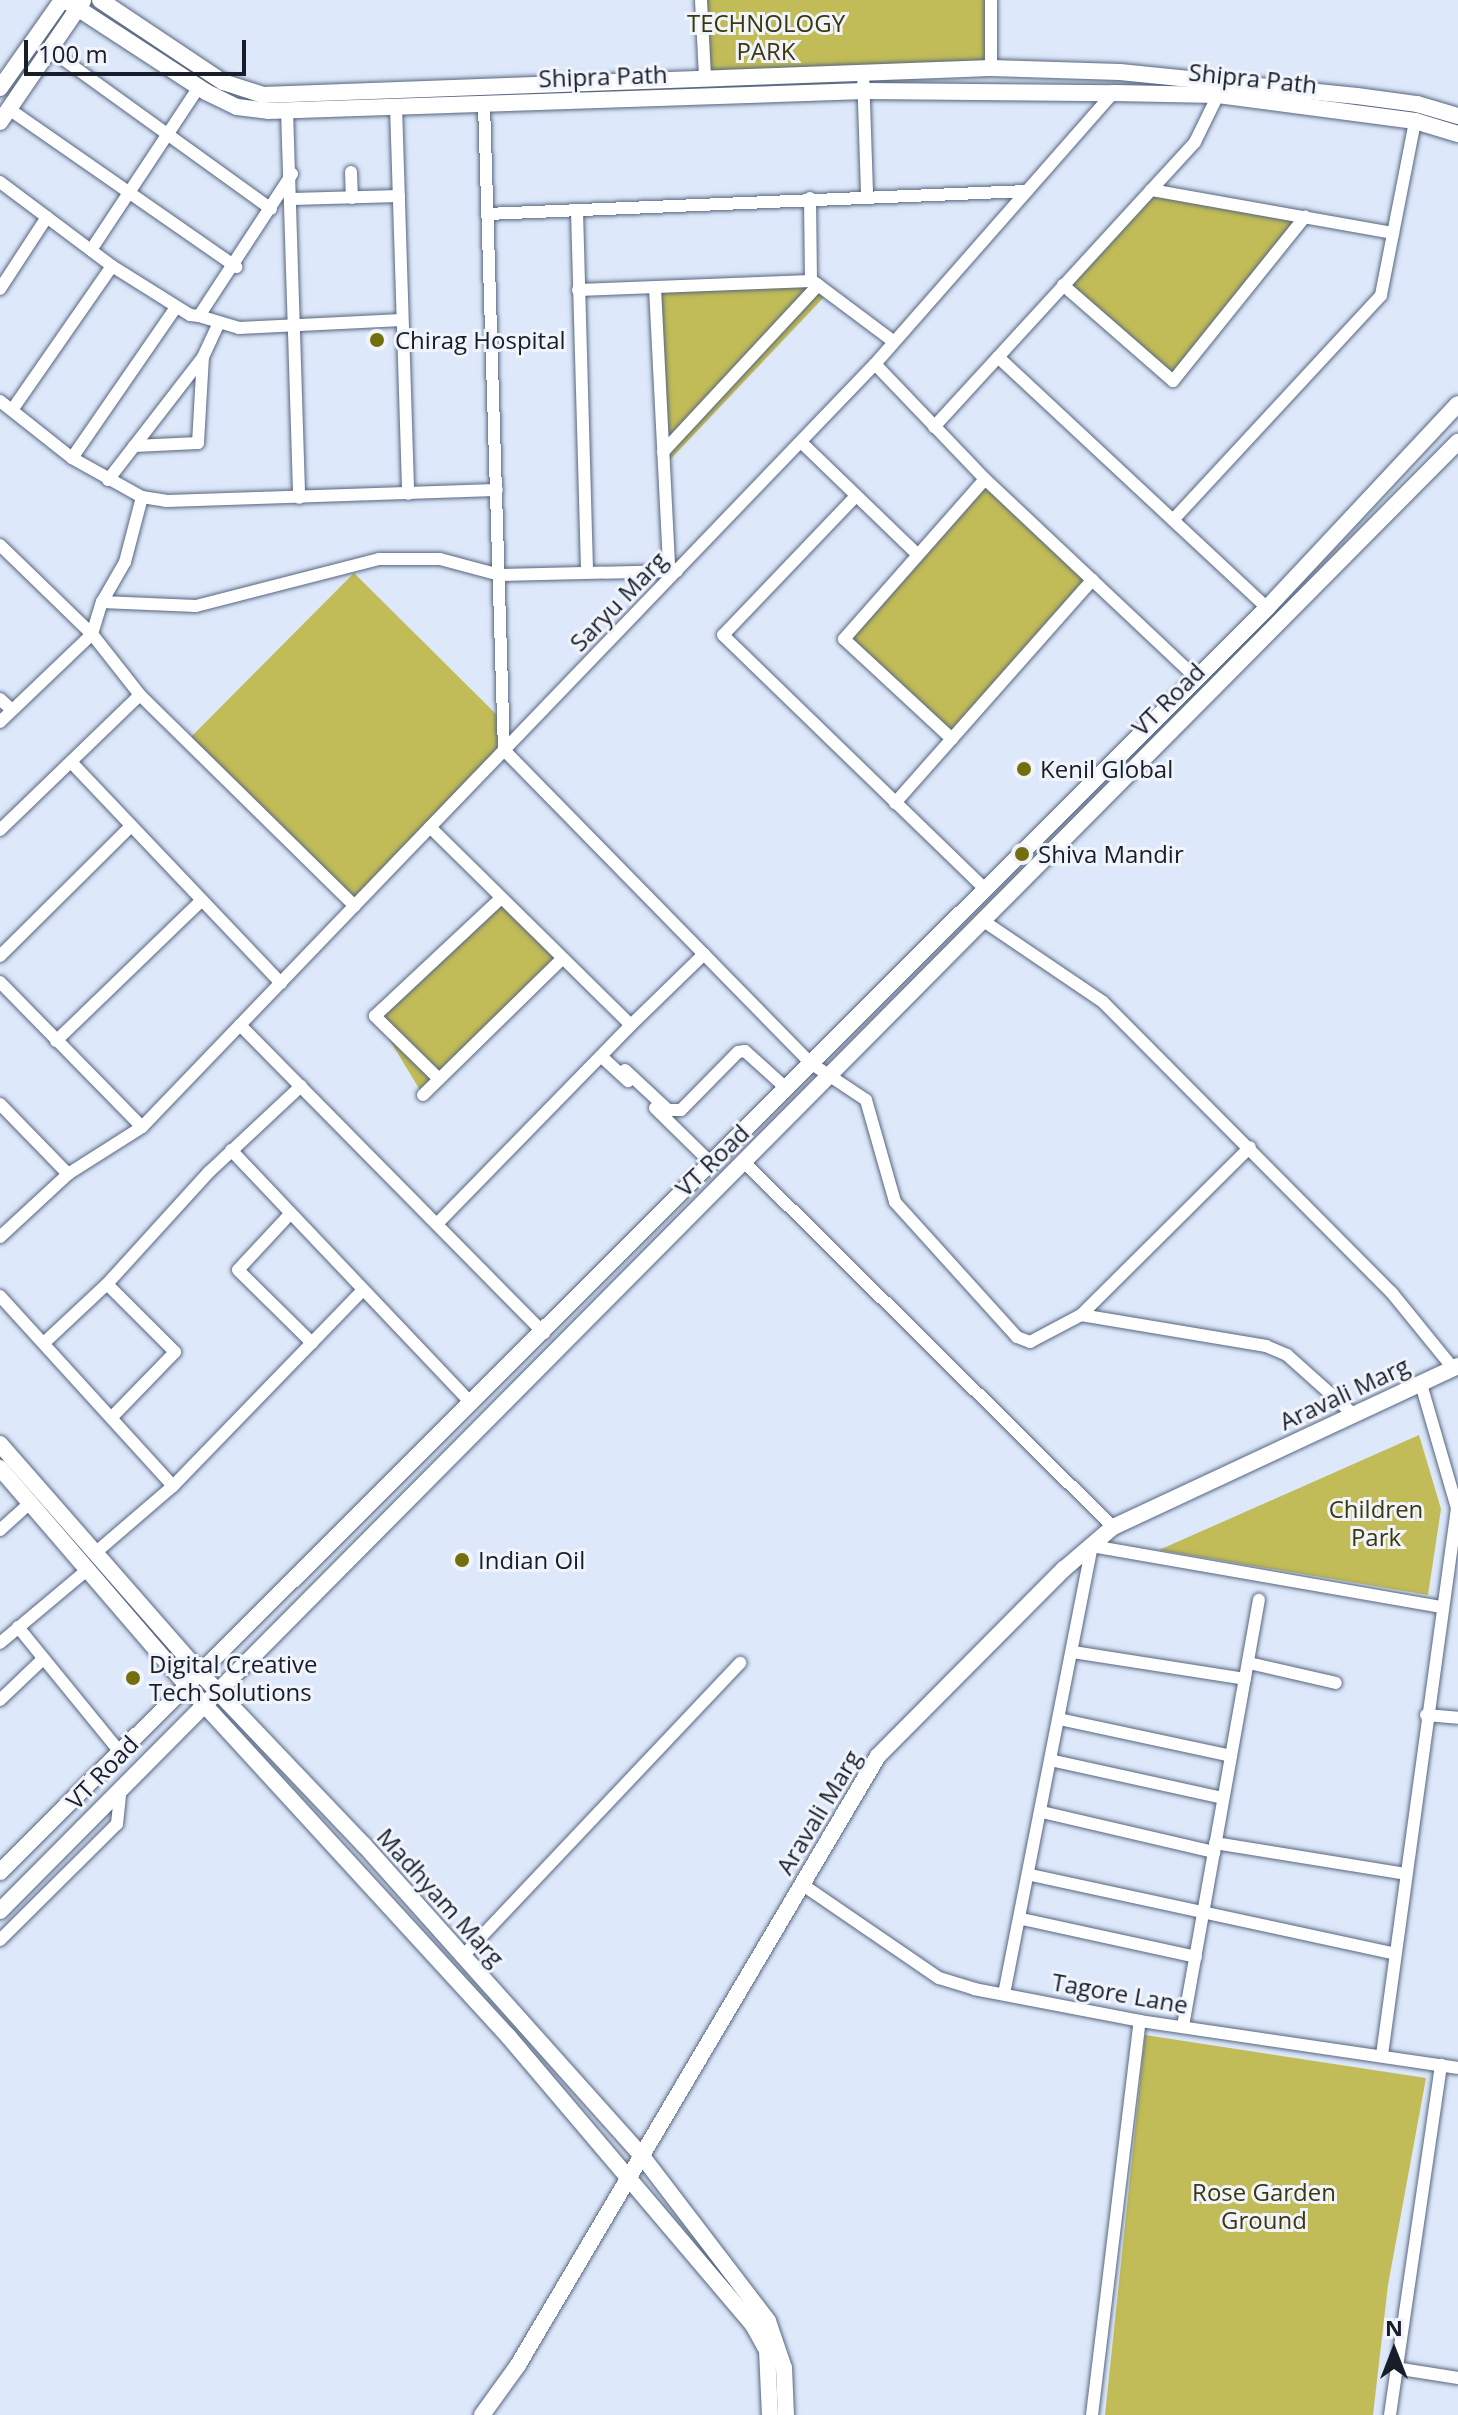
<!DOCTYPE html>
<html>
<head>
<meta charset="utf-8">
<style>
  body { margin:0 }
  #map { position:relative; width:1458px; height:2415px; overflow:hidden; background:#dde8fa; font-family:"Open Sans",sans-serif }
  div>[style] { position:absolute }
  .green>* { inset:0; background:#c1bc57; transform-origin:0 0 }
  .roads { filter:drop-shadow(0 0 2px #576680) drop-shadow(0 0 2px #576680) }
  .minor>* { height:12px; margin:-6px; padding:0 6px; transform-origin:6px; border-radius:6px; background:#fff }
  .tertiary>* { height:16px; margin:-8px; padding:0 8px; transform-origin:8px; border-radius:8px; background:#fff }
  .dots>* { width:22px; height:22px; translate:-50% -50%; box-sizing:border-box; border:4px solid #f1f4fb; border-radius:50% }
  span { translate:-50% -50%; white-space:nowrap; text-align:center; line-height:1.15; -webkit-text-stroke:6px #f1f4fb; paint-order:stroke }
  .park-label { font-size:24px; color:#3b380c }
  .street-label { font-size:24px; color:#171e29 }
  .poi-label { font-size:24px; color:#171e29 }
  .left { translate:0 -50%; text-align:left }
  .north { position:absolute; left:1354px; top:2311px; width:80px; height:80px; -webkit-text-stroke:6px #f1f4fb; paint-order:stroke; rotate:0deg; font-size:22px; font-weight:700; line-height:32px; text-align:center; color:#171e29 }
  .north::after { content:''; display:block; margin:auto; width:28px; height:36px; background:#171e29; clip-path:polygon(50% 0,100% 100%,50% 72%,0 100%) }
  .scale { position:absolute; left:24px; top:40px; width:222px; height:36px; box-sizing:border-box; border:4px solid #171e29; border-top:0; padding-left:10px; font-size:24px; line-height:28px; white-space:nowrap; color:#171e29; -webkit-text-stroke:6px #f1f4fb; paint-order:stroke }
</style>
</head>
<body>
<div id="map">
  <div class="green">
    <div style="left:701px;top:0;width:289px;height:77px"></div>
    <div style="clip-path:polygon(1151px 190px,1305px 217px,1173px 381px,1063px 285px)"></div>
    <div style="clip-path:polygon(811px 281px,828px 293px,664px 466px,655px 288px)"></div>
    <div style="left:985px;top:479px;width:147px;height:213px;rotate:43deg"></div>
    <div style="clip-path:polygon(354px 573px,504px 722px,504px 750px,355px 906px,187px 741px)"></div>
    <div style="clip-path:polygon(500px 899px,562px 959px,423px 1095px,375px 1016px)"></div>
    <div style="clip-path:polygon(1419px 1435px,1441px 1509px,1428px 1595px,1159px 1550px)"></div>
    <div style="clip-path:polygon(1145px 2035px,1426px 2078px,1388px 2285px,1373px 2415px,1105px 2415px)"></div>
  </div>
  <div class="roads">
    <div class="minor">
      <div style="left:701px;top:0;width:77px;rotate:87deg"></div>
      <div style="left:991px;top:0;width:68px;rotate:90deg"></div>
      <div style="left:52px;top:51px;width:270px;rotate:35.8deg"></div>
      <div style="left:863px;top:72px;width:122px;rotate:88.1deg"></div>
      <div style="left:484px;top:104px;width:646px;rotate:88.23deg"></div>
      <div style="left:504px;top:750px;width:440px;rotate:45.6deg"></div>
      <div style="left:812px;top:1064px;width:65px;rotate:33.7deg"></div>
      <div style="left:866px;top:1100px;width:106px;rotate:74.1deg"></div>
      <div style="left:895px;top:1202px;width:182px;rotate:47.9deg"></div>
      <div style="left:1017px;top:1337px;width:14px;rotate:21deg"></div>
      <div style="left:1030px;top:1342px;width:58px;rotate:-27.9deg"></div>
      <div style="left:1081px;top:1315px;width:238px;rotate:-44.8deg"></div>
      <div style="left:396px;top:106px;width:388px;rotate:88.2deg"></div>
      <div style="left:9px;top:109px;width:277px;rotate:34.8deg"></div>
      <div style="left:287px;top:110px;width:388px;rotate:88.2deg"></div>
      <div style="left:351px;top:172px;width:26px;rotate:88deg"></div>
      <div style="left:0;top:182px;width:140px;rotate:36.9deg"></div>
      <div style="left:112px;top:266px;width:92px;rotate:32.1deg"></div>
      <div style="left:190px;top:315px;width:9px;rotate:6deg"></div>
      <div style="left:199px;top:316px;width:170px;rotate:-56.8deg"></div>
      <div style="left:1151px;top:190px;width:246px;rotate:10.1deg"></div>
      <div style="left:292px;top:199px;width:107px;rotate:-1.6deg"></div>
      <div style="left:577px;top:211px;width:360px;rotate:88.4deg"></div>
      <div style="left:487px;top:214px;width:540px;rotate:-2.44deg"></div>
      <div style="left:91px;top:250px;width:196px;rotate:-56.5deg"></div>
      <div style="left:814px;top:282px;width:99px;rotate:36.8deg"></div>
      <div style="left:1063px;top:285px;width:146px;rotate:41.1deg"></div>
      <div style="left:1173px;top:381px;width:211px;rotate:-51.2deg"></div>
      <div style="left:655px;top:288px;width:281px;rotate:87.1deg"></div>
      <div style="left:0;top:289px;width:86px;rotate:-56.9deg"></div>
      <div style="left:578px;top:290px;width:233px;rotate:-2.2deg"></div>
      <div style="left:811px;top:281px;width:83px;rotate:-90.7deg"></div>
      <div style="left:199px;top:316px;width:42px;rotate:16.7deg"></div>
      <div style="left:239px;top:328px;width:163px;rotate:-2.8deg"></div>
      <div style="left:998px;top:357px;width:368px;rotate:43deg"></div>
      <div style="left:875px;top:364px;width:159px;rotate:46.3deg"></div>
      <div style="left:985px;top:479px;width:291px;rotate:43.3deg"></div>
      <div style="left:0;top:401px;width:92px;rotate:38.4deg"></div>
      <div style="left:72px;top:458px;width:80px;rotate:29.1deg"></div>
      <div style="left:142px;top:497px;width:24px;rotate:9deg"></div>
      <div style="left:166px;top:501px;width:331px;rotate:-1.9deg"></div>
      <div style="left:12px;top:410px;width:175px;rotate:-55.2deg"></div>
      <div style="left:934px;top:427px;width:386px;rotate:-47.5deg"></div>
      <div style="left:1195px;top:142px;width:52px;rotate:-63.9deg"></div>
      <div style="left:801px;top:442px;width:161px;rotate:44deg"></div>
      <div style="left:134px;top:446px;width:64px;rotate:-2.7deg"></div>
      <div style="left:198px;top:443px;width:86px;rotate:-86.7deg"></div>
      <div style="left:663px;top:452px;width:228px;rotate:-47.1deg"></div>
      <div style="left:72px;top:458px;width:183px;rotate:-55.4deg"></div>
      <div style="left:108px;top:480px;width:155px;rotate:-52.3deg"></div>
      <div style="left:203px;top:357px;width:35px;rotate:-65deg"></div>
      <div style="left:856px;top:496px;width:192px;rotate:133.7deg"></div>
      <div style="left:723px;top:635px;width:366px;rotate:44.1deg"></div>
      <div style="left:1173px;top:520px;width:306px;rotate:-47.2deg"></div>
      <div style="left:1381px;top:295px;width:177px;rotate:-78.9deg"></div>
      <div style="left:0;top:545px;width:128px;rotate:44.1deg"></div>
      <div style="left:92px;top:634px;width:78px;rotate:51.8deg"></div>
      <div style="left:140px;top:695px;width:301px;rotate:44.5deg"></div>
      <div style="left:102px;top:602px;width:94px;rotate:2.4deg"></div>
      <div style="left:196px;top:606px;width:189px;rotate:-14.4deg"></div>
      <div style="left:379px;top:559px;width:61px"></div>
      <div style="left:440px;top:559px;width:62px;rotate:14.9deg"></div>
      <div style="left:500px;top:575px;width:177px;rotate:-1.3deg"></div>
      <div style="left:0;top:699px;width:16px;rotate:43deg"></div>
      <div style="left:0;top:722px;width:127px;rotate:-43.7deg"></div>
      <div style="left:92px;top:634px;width:34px;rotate:-73deg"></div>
      <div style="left:102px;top:602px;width:46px;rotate:-60.1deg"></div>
      <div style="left:125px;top:562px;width:67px;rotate:-75.3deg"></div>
      <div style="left:952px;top:739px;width:147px;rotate:-137.2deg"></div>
      <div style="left:844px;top:639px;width:213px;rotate:-48.6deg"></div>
      <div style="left:71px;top:762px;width:305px;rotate:46.5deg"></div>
      <div style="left:895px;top:803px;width:298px;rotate:-48.5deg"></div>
      <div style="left:430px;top:827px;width:282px;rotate:44.6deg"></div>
      <div style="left:631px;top:1025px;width:278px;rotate:134.3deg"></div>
      <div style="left:0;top:830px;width:194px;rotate:-44deg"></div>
      <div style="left:982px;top:920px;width:146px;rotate:34.1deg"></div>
      <div style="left:1103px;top:1002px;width:410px;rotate:45.2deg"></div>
      <div style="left:1392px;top:1293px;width:97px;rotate:50.9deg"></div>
      <div style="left:0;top:956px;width:185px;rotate:-44.8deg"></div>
      <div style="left:0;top:982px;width:203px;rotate:45.6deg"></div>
      <div style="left:240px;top:1025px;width:433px;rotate:45.4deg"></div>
      <div style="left:631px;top:1025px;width:102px;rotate:-44.2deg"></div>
      <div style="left:56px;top:1041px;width:202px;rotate:-44deg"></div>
      <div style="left:601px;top:1056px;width:37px;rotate:43deg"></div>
      <div style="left:625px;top:1070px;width:59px;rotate:42.9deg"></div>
      <div style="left:668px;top:1110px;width:13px"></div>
      <div style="left:681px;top:1110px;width:81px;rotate:-45.5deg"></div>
      <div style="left:738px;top:1052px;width:7px;rotate:-8deg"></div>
      <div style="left:745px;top:1051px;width:57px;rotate:42.1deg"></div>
      <div style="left:439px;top:1079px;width:90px;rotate:-135.5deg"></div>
      <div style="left:375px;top:1016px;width:171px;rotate:-43.1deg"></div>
      <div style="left:423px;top:1095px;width:194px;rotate:-44.4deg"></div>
      <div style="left:0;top:1104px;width:98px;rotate:45.8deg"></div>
      <div style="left:655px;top:1108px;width:80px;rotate:44.5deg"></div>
      <div style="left:231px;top:1150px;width:350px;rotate:46.5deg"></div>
      <div style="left:744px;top:1162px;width:519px;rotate:44.69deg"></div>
      <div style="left:290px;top:1214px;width:76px;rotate:132.9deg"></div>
      <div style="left:238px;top:1270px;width:104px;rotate:44.6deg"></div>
      <div style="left:0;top:1237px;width:93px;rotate:-42.8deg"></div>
      <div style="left:68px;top:1174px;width:88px;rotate:-32.4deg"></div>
      <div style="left:142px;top:1127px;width:1058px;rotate:-46.15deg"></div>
      <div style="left:875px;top:364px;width:361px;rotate:-48.7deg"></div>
      <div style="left:0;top:1296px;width:257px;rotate:47.7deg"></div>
      <div style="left:173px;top:1486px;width:103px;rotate:139.3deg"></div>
      <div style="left:1081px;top:1315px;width:188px;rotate:9.5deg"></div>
      <div style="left:1266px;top:1346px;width:23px;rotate:23deg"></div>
      <div style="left:1287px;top:1355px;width:90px;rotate:41.8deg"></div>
      <div style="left:45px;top:1342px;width:85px;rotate:-43.1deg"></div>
      <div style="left:113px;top:1416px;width:89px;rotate:-45.9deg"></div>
      <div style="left:175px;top:1352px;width:96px;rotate:-135deg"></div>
      <div style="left:107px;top:1284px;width:151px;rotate:-47.7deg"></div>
      <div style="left:209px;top:1172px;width:126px;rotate:-43.1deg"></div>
      <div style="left:173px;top:1486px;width:273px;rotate:-45.9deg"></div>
      <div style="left:0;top:1530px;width:42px;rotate:-42.1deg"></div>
      <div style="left:18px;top:1627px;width:161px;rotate:50.8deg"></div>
      <div style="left:0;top:1643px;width:114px;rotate:-40deg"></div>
      <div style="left:1073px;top:1652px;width:174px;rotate:8.9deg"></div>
      <div style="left:1249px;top:1663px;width:89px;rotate:12.9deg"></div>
      <div style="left:0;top:1700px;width:57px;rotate:-43.6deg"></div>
      <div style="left:1426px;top:1715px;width:32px;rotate:5deg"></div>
      <div style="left:1059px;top:1719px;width:176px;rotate:12.1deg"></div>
      <div style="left:1050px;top:1760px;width:177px;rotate:12.4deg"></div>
      <div style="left:1042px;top:1812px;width:177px;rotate:13.1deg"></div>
      <div style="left:1215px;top:1843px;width:193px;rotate:9.2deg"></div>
      <div style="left:1031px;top:1875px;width:372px;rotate:12.2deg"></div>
      <div style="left:803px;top:1885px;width:165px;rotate:34.4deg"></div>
      <div style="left:939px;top:1978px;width:37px;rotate:17deg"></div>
      <div style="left:974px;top:1989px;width:169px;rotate:10.9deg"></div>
      <div style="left:1140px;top:2021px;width:321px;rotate:8.4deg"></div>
      <div style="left:1022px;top:1919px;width:178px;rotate:12.3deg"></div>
      <div style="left:0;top:1940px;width:165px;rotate:-44.8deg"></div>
      <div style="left:117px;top:1824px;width:36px;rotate:-84deg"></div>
      <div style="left:462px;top:1957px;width:405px;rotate:-46.6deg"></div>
      <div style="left:1004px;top:1994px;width:457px;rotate:-78.9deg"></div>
      <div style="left:1092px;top:1546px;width:355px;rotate:9.9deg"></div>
      <div style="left:1183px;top:2026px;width:433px;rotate:-79.9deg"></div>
      <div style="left:1382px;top:2055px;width:552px;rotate:-82.19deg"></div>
      <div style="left:1457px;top:1508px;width:129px;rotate:-106.2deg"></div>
      <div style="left:1395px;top:2368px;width:64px;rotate:9deg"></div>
      <div style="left:1092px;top:2415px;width:397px;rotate:-83.1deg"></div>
      <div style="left:1390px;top:2415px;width:354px;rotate:-81.7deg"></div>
    </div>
    <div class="tertiary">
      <div style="left:65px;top:0;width:168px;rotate:33.1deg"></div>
      <div style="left:206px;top:92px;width:34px;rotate:26deg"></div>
      <div style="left:237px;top:107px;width:31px;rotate:7deg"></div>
      <div style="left:268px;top:111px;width:597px;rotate:-1.92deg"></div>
      <div style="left:865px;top:91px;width:248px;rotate:0.5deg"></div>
      <div style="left:1113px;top:93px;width:105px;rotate:1.1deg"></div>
      <div style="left:1218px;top:95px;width:199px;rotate:7.5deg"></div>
      <div style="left:1415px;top:121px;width:45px;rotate:16.8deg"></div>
      <div style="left:100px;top:0;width:148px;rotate:33.7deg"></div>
      <div style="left:223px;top:82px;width:42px;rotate:18deg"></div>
      <div style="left:263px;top:95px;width:729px;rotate:-2.12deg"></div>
      <div style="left:991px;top:68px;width:129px;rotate:1.8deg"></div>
      <div style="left:1120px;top:72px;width:238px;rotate:5.8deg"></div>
      <div style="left:1357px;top:96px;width:61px;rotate:7.6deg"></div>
      <div style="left:1417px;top:104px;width:43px;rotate:16.3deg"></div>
      <div style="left:0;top:88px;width:108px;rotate:-54.8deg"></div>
      <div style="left:0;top:122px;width:147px;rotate:-55.6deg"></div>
      <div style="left:0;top:1444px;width:307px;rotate:48.8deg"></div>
      <div style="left:202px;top:1675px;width:235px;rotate:46.4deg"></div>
      <div style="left:364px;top:1845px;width:417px;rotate:48.2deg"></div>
      <div style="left:642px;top:2156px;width:208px;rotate:52.6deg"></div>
      <div style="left:768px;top:2321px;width:50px;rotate:71.2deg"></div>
      <div style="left:784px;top:2368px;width:47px;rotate:87.6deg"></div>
      <div style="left:0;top:1468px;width:290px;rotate:49.3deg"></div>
      <div style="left:189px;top:1688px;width:472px;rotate:47.5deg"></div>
      <div style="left:508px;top:2036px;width:379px;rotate:49.7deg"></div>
      <div style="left:753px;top:2325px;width:29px;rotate:61deg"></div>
      <div style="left:767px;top:2350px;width:65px;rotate:87.4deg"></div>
      <div style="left:0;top:1872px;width:1790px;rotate:-44.93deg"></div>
      <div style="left:1267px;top:608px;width:279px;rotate:-46.9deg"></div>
      <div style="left:0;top:1911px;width:2070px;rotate:-45.22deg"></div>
      <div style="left:482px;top:2415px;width:62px;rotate:-54.2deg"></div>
      <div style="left:518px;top:2365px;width:707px;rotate:-59.41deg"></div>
      <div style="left:878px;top:1756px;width:264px;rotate:-45.2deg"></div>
      <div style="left:1064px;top:1569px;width:65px;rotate:-40.6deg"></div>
      <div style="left:1113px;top:1527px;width:381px;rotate:-25deg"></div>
    </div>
  </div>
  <div class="dots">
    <div style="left:377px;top:340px;background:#746f0e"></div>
    <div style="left:1024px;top:769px;background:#746f0e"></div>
    <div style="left:1022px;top:854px;background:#746f0e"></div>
    <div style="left:462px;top:1560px;background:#746f0e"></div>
    <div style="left:133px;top:1678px;background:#746f0e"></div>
  </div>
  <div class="park-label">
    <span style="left:766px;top:37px">TECHNOLOGY<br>PARK</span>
    <span style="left:1376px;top:1523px">Children<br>Park</span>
    <span style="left:1264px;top:2206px">Rose Garden<br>Ground</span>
  </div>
  <div class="street-label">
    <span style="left:603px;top:76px;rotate:-2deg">Shipra Path</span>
    <span style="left:1253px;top:78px;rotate:6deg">Shipra Path</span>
    <span style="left:618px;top:601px;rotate:-46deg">Saryu Marg</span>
    <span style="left:1168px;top:699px;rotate:-45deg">VT Road</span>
    <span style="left:712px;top:1160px;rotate:-44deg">VT Road</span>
    <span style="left:1344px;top:1393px;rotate:-25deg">Aravali Marg</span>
    <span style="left:102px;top:1772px;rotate:-46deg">VT Road</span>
    <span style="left:818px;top:1812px;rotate:-59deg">Aravali Marg</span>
    <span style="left:441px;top:1897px;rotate:48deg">Madhyam Marg</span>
    <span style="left:1120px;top:1993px;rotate:10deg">Tagore Lane</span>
  </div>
  <div class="poi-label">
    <span class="left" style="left:395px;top:340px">Chirag Hospital</span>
    <span class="left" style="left:1040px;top:769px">Kenil Global</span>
    <span class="left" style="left:1038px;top:854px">Shiva Mandir</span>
    <span class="left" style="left:478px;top:1560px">Indian Oil</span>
    <span class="left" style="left:149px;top:1678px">Digital Creative<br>Tech Solutions</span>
  </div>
  <div class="north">N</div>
  <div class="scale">100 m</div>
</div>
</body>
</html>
